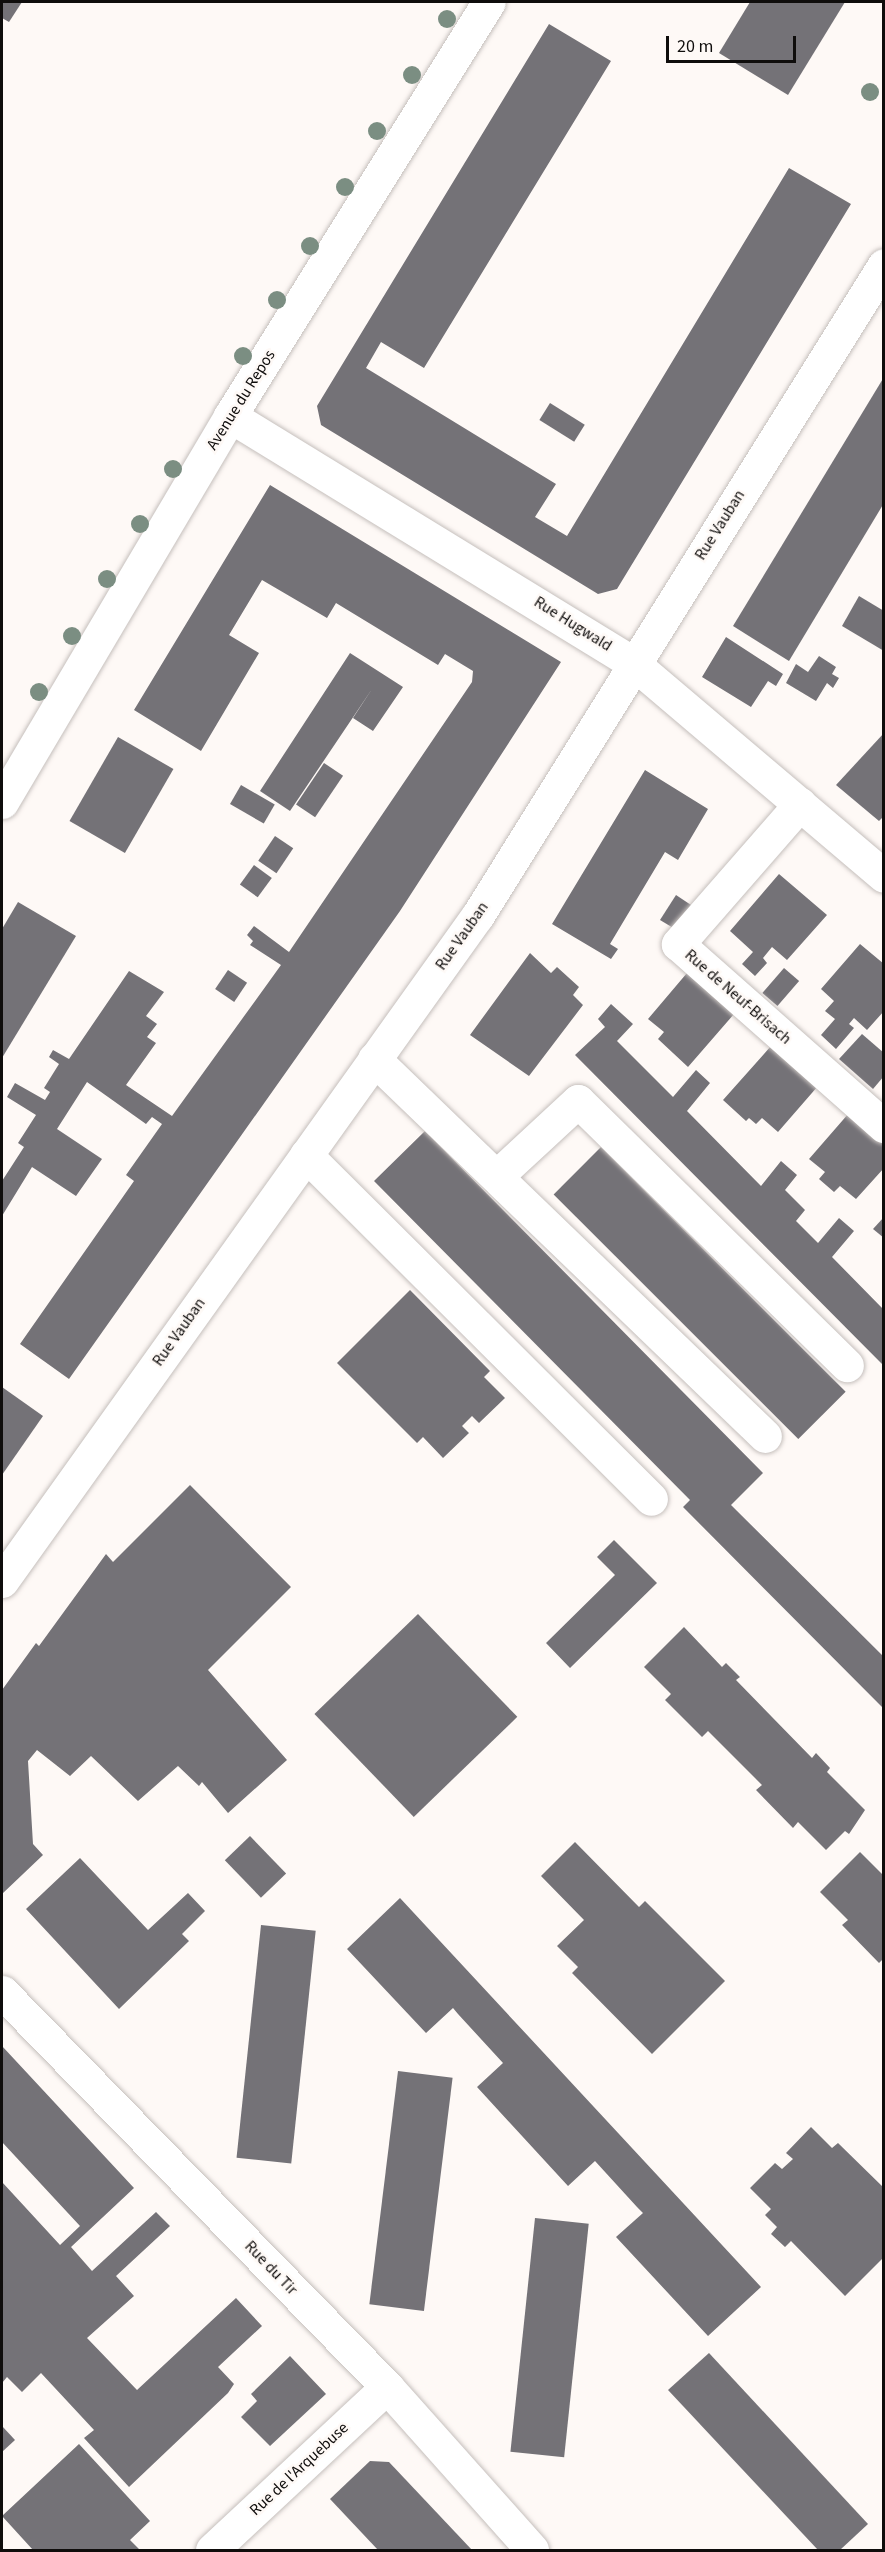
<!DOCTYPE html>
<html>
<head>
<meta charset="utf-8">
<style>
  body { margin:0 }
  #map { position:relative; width:885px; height:2552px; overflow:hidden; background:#fef9f6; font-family:"Source Sans 3",sans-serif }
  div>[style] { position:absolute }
  .building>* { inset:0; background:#747277; transform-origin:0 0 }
  .roads { filter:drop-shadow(0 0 2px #c5bfbc) drop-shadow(0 0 2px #c5bfbc) }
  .minor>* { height:33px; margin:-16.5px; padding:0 16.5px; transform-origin:16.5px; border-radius:16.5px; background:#fff }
  .major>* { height:33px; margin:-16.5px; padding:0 16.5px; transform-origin:16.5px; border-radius:16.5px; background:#fff }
  .trees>* { width:18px; height:18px; margin:-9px; border-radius:50%; background:#7b8e82 }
  span { translate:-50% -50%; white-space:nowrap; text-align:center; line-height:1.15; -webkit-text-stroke:5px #fef9f6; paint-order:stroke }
  .street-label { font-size:16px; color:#0f0d0c }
  .frame { position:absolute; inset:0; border:3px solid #0f0d0c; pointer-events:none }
  .scale { position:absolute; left:666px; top:36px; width:130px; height:27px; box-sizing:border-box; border:3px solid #0f0d0c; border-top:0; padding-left:8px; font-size:18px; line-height:21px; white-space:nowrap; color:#0f0d0c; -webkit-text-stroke:4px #fef9f6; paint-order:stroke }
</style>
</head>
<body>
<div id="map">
  <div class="building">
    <div style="clip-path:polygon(2px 2px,22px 2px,9px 22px,2px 18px)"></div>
    <div style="clip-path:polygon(750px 2px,845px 2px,788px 95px,719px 53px)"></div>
    <div style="clip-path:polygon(549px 24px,611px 61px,424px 368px,381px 342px,366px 368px,556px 484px,535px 517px,567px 536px,789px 168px,851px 204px,617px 589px,598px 594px,321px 425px,317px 406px)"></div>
    <div style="clip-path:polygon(884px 377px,884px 503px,789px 661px,733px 626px)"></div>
    <div style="left:550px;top:403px;width:41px;height:20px;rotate:32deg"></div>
    <div style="clip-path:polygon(270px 485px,561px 662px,400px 911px,69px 1379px,20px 1344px,134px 1181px,126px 1175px,162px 1124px,152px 1117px,146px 1124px,87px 1082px,57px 1129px,102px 1159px,76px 1196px,32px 1167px,2px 1216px,2px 1181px,24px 1147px,18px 1143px,36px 1115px,7px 1097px,15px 1083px,45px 1100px,50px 1092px,44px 1088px,59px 1064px,49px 1057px,53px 1050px,69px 1059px,129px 971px,164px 992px,146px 1016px,157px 1024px,147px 1037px,156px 1043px,126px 1085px,172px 1116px,281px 965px,250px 945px,253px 941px,247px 935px,254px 926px,289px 952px,472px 682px,473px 671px,445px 654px,438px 665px,336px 603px,327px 618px,262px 580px,229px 635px,259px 653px,201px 751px,134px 710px)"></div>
    <div style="clip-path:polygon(859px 596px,884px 611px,884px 651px,842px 626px)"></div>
    <div style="clip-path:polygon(726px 637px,783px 674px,776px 686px,768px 681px,751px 707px,702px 677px)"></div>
    <div style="clip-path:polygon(350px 653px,403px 687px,373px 731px,353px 718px,372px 689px,290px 811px,260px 791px)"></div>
    <div style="clip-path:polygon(819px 656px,836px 667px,832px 674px,839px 678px,833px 688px,827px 683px,816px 701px,786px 683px,796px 664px,808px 672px)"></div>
    <div style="clip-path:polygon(884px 733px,884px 816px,879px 821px,836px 785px)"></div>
    <div style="left:118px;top:737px;width:64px;height:97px;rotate:30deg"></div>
    <div style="left:324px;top:763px;width:23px;height:50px;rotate:34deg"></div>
    <div style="clip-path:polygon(645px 770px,708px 809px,678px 860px,665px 852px,610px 944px,618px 949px,611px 959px,552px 924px)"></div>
    <div style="left:241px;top:785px;width:39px;height:22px;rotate:30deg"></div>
    <div style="left:275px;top:836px;width:22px;height:30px;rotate:34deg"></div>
    <div style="left:254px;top:865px;width:22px;height:24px;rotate:36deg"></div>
    <div style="clip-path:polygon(779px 874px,827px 915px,787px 960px,772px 947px,763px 958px,767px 963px,755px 976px,742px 964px,753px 952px,730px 931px)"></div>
    <div style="clip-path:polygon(676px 895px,694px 907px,675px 929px,660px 920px)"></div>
    <div style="clip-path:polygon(18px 902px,76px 936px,2px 1058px,2px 929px)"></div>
    <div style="clip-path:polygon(860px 944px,884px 964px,884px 1011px,867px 1030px,854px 1018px,849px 1024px,854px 1028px,836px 1049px,821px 1035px,835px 1019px,825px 1011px,834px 1001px,821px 989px)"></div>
    <div style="clip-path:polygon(530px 953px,551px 973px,557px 967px,579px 987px,573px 995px,583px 1005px,529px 1076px,470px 1035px)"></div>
    <div style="left:784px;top:968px;width:20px;height:33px;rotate:41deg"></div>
    <div style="left:228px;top:970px;width:23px;height:23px;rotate:34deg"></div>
    <div style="clip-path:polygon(687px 973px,734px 1014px,688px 1067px,658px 1039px,664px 1032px,648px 1019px)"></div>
    <div style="clip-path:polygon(611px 1004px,633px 1024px,617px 1041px,673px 1097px,696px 1070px,710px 1083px,687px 1111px,761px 1186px,781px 1161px,797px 1175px,785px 1190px,805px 1210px,796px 1221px,818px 1243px,839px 1218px,854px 1231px,832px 1257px,884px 1310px,884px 1366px,575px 1055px,605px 1027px,598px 1019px)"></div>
    <div style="clip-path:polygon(862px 1034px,884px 1053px,884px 1076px,873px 1089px,839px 1059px)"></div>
    <div style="clip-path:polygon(771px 1046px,818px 1086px,778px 1132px,762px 1118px,756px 1124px,749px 1118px,746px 1121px,723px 1100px)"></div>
    <div style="clip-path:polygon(849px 1113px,884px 1144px,884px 1168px,856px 1199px,840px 1186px,834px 1192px,819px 1179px,825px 1172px,809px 1159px)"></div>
    <div style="clip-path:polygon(425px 1131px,763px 1473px,731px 1505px,884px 1657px,884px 1709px,683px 1507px,690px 1500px,374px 1181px)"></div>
    <div style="left:601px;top:1147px;width:346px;height:67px;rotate:45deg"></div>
    <div style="clip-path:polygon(884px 1217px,884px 1238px,873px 1229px)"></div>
    <div style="clip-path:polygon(410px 1290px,490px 1371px,484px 1377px,505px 1398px,479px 1423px,472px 1416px,462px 1426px,469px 1433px,443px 1458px,423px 1437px,417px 1443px,337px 1363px)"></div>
    <div style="clip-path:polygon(2px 1387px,43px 1416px,2px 1475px)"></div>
    <div style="clip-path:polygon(190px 1485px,291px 1587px,208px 1670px,287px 1760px,228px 1813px,202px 1782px,199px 1786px,178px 1766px,138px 1801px,91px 1756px,70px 1776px,37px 1750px,28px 1761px,33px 1844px,43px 1855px,2px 1894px,2px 1690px,36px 1643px,39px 1646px,106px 1554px,113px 1562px)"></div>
    <div style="clip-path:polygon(614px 1540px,657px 1583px,570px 1668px,546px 1643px,615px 1575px,597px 1557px)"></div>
    <div style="left:418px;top:1614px;width:143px;height:144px;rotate:46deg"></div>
    <div style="clip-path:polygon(684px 1627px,722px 1667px,726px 1663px,740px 1677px,736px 1680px,812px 1758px,816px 1753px,830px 1768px,827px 1772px,865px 1810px,849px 1834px,845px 1831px,826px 1850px,798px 1822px,793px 1828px,756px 1790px,762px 1785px,708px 1731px,702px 1737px,665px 1700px,671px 1694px,644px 1667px)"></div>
    <div style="left:250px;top:1836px;width:52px;height:35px;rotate:46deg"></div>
    <div style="clip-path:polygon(575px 1842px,639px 1907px,645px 1901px,725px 1981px,652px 2054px,572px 1973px,578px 1967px,557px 1946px,584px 1920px,541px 1876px)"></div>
    <div style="clip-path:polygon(860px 1852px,884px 1876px,884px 1958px,879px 1963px,842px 1925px,848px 1920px,820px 1892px)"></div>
    <div style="clip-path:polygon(80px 1858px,148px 1930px,188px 1893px,205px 1911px,182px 1934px,189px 1941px,119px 2009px,26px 1909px)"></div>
    <div style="clip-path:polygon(400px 1898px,761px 2287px,708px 2336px,616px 2237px,643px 2213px,637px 2207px,595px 2161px,568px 2186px,477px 2087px,503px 2063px,458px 2014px,453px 2008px,426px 2033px,347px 1949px)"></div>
    <div style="left:261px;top:1925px;width:55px;height:234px;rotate:6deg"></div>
    <div style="clip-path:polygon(2px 2046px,134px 2188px,71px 2247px,92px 2271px,156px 2212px,170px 2226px,116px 2276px,134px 2296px,87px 2338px,137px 2390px,236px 2298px,262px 2326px,218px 2367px,234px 2384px,228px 2393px,129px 2487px,84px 2438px,94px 2430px,41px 2373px,22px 2392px,7px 2377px,2px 2383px,2px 2182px,60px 2245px,80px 2226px,2px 2142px)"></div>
    <div style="left:398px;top:2071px;width:55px;height:235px;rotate:7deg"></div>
    <div style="clip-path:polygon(811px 2127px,832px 2148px,838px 2143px,884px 2188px,884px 2257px,845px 2296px,791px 2241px,785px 2247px,771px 2234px,777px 2227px,765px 2215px,771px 2209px,750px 2188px,775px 2163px,782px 2169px,793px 2159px,786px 2153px)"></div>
    <div style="left:535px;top:2218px;width:54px;height:235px;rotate:6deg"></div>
    <div style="clip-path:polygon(709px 2353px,868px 2524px,840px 2550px,818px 2550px,668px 2390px)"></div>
    <div style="clip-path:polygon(290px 2356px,326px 2394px,270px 2446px,241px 2417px,257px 2401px,251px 2394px)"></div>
    <div style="clip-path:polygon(2px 2426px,15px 2440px,2px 2452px)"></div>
    <div style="clip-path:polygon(79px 2444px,150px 2521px,130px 2540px,140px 2550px,33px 2550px,2px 2516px)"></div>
    <div style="clip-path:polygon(370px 2461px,389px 2462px,472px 2550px,378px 2550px,330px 2499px)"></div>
  </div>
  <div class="roads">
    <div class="minor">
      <div style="left:230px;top:416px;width:473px;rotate:31.5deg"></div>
      <div style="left:633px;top:663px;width:329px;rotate:40.3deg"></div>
      <div style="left:800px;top:804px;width:186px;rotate:131.1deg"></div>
      <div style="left:678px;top:944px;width:275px;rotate:41.5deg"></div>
      <div style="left:374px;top:1059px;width:543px;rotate:43.96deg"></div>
      <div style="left:306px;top:1155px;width:487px;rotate:44.9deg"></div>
      <div style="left:498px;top:1175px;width:109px;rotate:-42.8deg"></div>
      <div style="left:578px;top:1101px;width:377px;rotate:44.5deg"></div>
      <div style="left:2px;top:1992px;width:552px;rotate:45.73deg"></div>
      <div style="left:387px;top:2387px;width:218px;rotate:48.3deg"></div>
      <div style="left:212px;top:2550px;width:239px;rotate:-43deg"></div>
    </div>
    <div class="major">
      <div style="left:2px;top:802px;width:448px;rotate:-59.4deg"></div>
      <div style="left:230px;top:416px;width:488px;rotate:-58deg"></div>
      <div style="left:2px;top:1581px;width:819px;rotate:-54.45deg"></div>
      <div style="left:478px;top:915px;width:766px;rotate:-58.01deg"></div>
    </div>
  </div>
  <div class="trees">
    <div style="left:447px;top:19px"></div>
    <div style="left:412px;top:75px"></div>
    <div style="left:870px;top:92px"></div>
    <div style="left:377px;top:131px"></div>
    <div style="left:345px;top:187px"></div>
    <div style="left:310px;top:246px"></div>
    <div style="left:277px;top:300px"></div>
    <div style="left:243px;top:356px"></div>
    <div style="left:173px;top:469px"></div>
    <div style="left:140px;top:524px"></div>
    <div style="left:107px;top:579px"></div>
    <div style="left:72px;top:636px"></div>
    <div style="left:39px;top:692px"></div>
  </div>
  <div class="street-label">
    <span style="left:241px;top:400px;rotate:-58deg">Avenue du Repos</span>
    <span style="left:720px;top:525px;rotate:-58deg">Rue Vauban</span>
    <span style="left:573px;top:624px;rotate:32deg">Rue Hugwald</span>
    <span style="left:462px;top:936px;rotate:-55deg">Rue Vauban</span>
    <span style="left:738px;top:997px;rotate:41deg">Rue de Neuf-Brisach</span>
    <span style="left:179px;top:1332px;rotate:-55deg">Rue Vauban</span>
    <span style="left:271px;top:2268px;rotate:46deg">Rue du Tir</span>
    <span style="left:299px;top:2469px;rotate:-43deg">Rue de l'Arquebuse</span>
  </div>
  <div class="frame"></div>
  <div class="scale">20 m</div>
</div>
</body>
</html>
